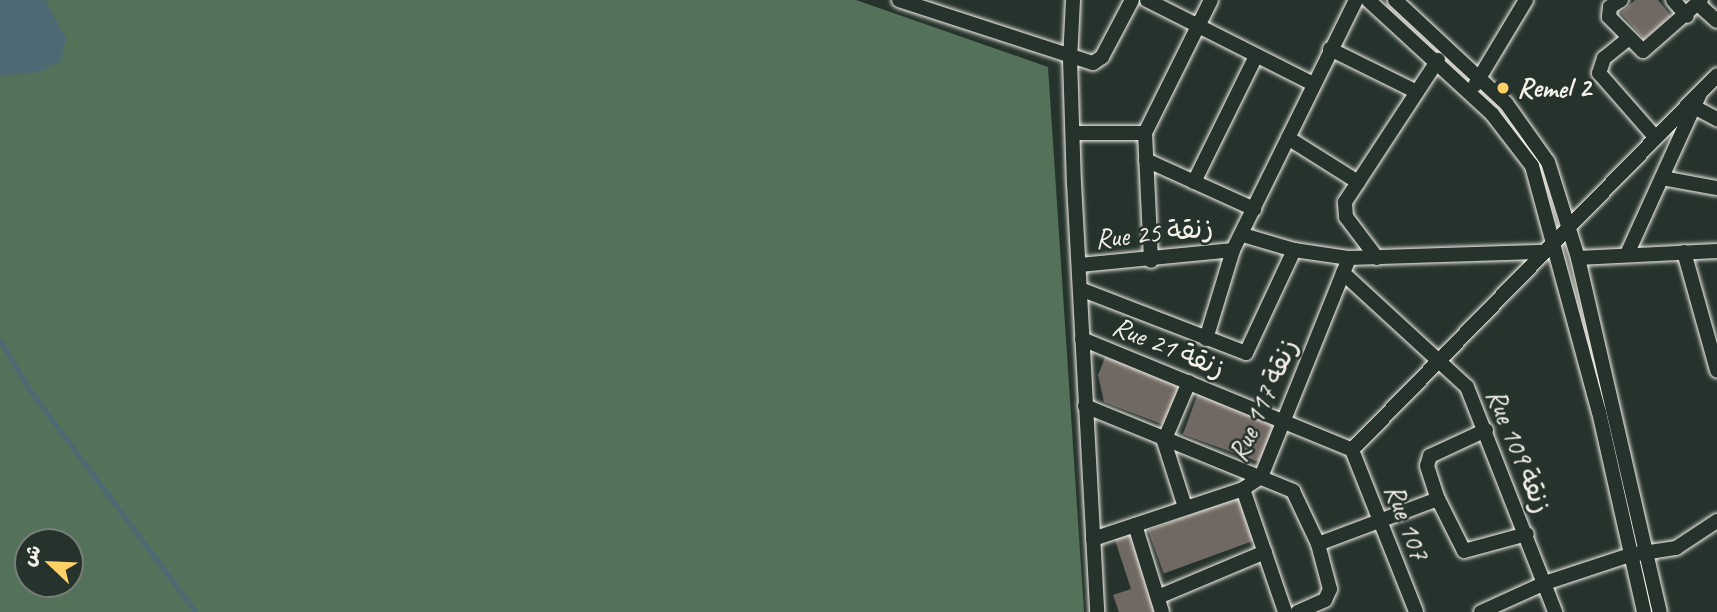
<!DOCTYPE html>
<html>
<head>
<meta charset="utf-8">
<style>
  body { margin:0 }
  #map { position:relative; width:1717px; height:612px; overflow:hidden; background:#26332d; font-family:Caveat,"Playpen Sans Arabic",sans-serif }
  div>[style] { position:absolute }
  .green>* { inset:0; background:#54725a }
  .water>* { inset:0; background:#4e6974 }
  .stream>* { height:4.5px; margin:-2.25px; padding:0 2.25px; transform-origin:2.25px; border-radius:2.25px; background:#4e6974 }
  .building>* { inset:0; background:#706862; transform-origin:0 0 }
  .roads { filter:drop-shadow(0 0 2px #f4f1e8) drop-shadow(0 0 2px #f4f1e8) }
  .street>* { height:14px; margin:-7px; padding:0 7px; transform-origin:7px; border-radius:7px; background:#26332d }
  .dots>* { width:19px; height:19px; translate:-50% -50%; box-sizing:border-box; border:4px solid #26332d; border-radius:50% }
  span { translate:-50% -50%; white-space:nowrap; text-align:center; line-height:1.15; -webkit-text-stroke:5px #26332d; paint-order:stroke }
  .poi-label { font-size:28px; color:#f4f1e8; font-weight:700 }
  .left { translate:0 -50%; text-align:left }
  .street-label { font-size:28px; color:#f4f1e8 }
  .north { position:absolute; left:14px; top:528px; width:70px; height:70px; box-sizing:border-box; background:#26332d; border:2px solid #787f78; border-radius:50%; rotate:293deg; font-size:19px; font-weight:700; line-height:28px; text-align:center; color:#f4f1e8 }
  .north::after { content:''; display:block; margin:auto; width:24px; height:32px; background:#ffd166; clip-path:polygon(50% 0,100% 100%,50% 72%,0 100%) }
</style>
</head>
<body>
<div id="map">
  <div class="green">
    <div style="clip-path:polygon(evenodd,0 0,856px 0,1048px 67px,1084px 612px,0 612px,0 0,28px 542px,70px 542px,70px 584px,28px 584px,28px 542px)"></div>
  </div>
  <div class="water">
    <div style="clip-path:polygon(0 0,45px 0,66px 38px,61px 61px,40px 72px,0 76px)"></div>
  </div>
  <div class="stream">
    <div style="left:0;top:340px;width:58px;rotate:59deg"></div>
    <div style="left:30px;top:390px;width:277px;rotate:53.2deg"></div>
  </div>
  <div class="building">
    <div style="clip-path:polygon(1635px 0,1658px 0,1671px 16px,1644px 39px,1621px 13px)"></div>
    <div style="clip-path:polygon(1106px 355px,1183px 383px,1167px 426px,1104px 402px,1098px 375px)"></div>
    <div style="left:1198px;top:393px;width:83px;height:44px;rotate:20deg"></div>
    <div style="left:1242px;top:496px;width:46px;height:100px;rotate:70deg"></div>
    <div style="clip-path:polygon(1131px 528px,1160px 612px,1119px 612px,1113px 595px,1131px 589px,1113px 534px)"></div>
  </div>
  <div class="roads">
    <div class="street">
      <div style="left:899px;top:0;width:204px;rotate:18deg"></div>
      <div style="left:1093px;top:63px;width:11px;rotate:-34deg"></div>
      <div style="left:1102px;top:57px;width:64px;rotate:-62.2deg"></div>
      <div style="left:1073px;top:0;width:59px;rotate:92.9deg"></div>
      <div style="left:1070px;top:59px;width:124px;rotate:88.2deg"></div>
      <div style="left:1074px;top:183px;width:430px;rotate:86.9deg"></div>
      <div style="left:1147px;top:0;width:184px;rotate:26.8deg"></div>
      <div style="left:1368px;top:0;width:168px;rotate:42.6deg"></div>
      <div style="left:1492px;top:114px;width:66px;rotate:52.4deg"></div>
      <div style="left:1532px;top:166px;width:255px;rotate:74.8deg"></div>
      <div style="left:1599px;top:412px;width:205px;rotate:77.3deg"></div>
      <div style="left:1395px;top:0;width:151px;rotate:42.9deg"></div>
      <div style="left:1506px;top:103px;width:72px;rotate:54.6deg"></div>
      <div style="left:1548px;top:162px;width:101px;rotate:72.6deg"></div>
      <div style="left:1578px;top:258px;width:363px;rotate:77deg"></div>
      <div style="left:1621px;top:0;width:13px;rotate:148deg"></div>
      <div style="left:1610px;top:7px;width:10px;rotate:96deg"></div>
      <div style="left:1609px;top:17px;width:48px;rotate:45deg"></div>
      <div style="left:1643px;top:51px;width:77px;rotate:-41.3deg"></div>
      <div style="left:1673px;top:0;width:21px;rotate:49deg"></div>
      <div style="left:1698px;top:4px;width:25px;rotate:42deg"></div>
      <div style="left:1629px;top:38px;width:32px;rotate:141deg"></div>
      <div style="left:1604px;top:58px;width:16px;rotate:108deg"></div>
      <div style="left:1599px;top:73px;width:85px;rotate:48.8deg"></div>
      <div style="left:1330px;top:49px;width:97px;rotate:26.3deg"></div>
      <div style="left:1475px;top:85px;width:99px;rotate:-59deg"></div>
      <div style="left:1696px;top:108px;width:24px;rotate:28deg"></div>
      <div style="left:1073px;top:133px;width:72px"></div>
      <div style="left:1145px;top:133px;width:148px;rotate:-63.6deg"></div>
      <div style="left:1145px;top:133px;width:128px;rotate:87.3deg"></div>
      <div style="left:1288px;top:138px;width:83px;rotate:32.2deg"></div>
      <div style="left:1146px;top:160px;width:119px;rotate:24.4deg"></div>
      <div style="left:1662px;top:178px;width:56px;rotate:10.3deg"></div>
      <div style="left:1194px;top:182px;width:140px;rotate:-63.8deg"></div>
      <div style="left:1243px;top:235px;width:53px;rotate:16.4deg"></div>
      <div style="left:1294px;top:250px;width:56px;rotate:8.3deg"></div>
      <div style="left:1349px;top:258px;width:196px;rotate:-1.8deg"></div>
      <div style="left:1628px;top:252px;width:175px;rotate:-65.6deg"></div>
      <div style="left:1684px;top:252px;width:123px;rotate:74.4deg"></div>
      <div style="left:1377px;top:258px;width:51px;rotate:-127.1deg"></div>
      <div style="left:1346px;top:217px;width:15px;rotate:-94deg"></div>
      <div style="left:1345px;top:202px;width:170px;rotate:-56.8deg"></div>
      <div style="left:1578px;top:258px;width:139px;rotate:-2.9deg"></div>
      <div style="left:1080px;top:265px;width:154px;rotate:-5.6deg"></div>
      <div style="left:1343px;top:273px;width:168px;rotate:42.6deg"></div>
      <div style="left:1467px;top:387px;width:242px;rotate:68.6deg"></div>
      <div style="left:1080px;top:289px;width:178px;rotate:21.1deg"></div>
      <div style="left:1246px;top:353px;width:114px;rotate:-65deg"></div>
      <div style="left:1082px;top:339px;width:292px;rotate:22.3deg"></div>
      <div style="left:1206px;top:339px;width:93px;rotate:-73.1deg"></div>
      <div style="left:1233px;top:250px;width:279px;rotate:-63.8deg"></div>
      <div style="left:1085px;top:406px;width:225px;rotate:22.2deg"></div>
      <div style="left:1293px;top:491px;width:59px;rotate:64.7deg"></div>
      <div style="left:1318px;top:544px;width:47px;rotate:75.1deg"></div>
      <div style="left:1330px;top:589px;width:12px;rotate:114deg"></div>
      <div style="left:1325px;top:600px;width:30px;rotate:156deg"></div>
      <div style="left:1486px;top:430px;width:62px;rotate:155.1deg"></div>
      <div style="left:1430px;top:456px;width:10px;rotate:107deg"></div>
      <div style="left:1427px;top:466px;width:35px;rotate:72deg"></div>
      <div style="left:1438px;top:499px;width:58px;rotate:63.4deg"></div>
      <div style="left:1464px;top:551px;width:65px;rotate:-15.1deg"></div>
      <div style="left:1352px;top:450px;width:523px;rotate:-45.77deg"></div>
      <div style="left:1352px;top:450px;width:174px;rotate:68.4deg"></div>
      <div style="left:1243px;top:489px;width:130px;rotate:71.1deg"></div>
      <div style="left:1185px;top:507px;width:69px;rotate:-107.7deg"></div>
      <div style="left:1164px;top:441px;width:64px;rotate:-67deg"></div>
      <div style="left:1135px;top:525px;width:91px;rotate:72.8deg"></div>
      <div style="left:1093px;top:539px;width:158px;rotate:-18.4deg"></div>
      <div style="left:1243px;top:489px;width:22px;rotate:-34deg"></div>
      <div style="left:1261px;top:477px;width:236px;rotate:-68.1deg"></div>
      <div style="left:1318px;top:544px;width:128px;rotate:-20.6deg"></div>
      <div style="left:1158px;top:597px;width:116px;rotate:-22.8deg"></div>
      <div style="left:1481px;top:612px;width:70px;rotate:-24.4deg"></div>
      <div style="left:1545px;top:583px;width:89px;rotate:-18.2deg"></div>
      <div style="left:1630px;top:555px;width:47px;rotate:-8.7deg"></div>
      <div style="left:1676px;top:548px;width:49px;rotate:-33.4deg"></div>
    </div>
  </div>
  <div class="dots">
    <div style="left:1503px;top:88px;background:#ffd166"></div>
  </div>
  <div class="poi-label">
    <span class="left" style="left:1517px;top:88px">Remel 2</span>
  </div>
  <div class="street-label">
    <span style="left:1154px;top:233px;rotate:-6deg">Rue 25 زنقة</span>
    <span style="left:1169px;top:347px;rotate:22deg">Rue 21 زنقة</span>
    <span style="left:1263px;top:400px;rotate:-66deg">Rue 117 زنقة</span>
    <span style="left:1519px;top:451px;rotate:68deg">Rue 109 زنقة</span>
    <span style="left:1407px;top:522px;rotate:69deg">Rue 107</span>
  </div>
  <div class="north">ش</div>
</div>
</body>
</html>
